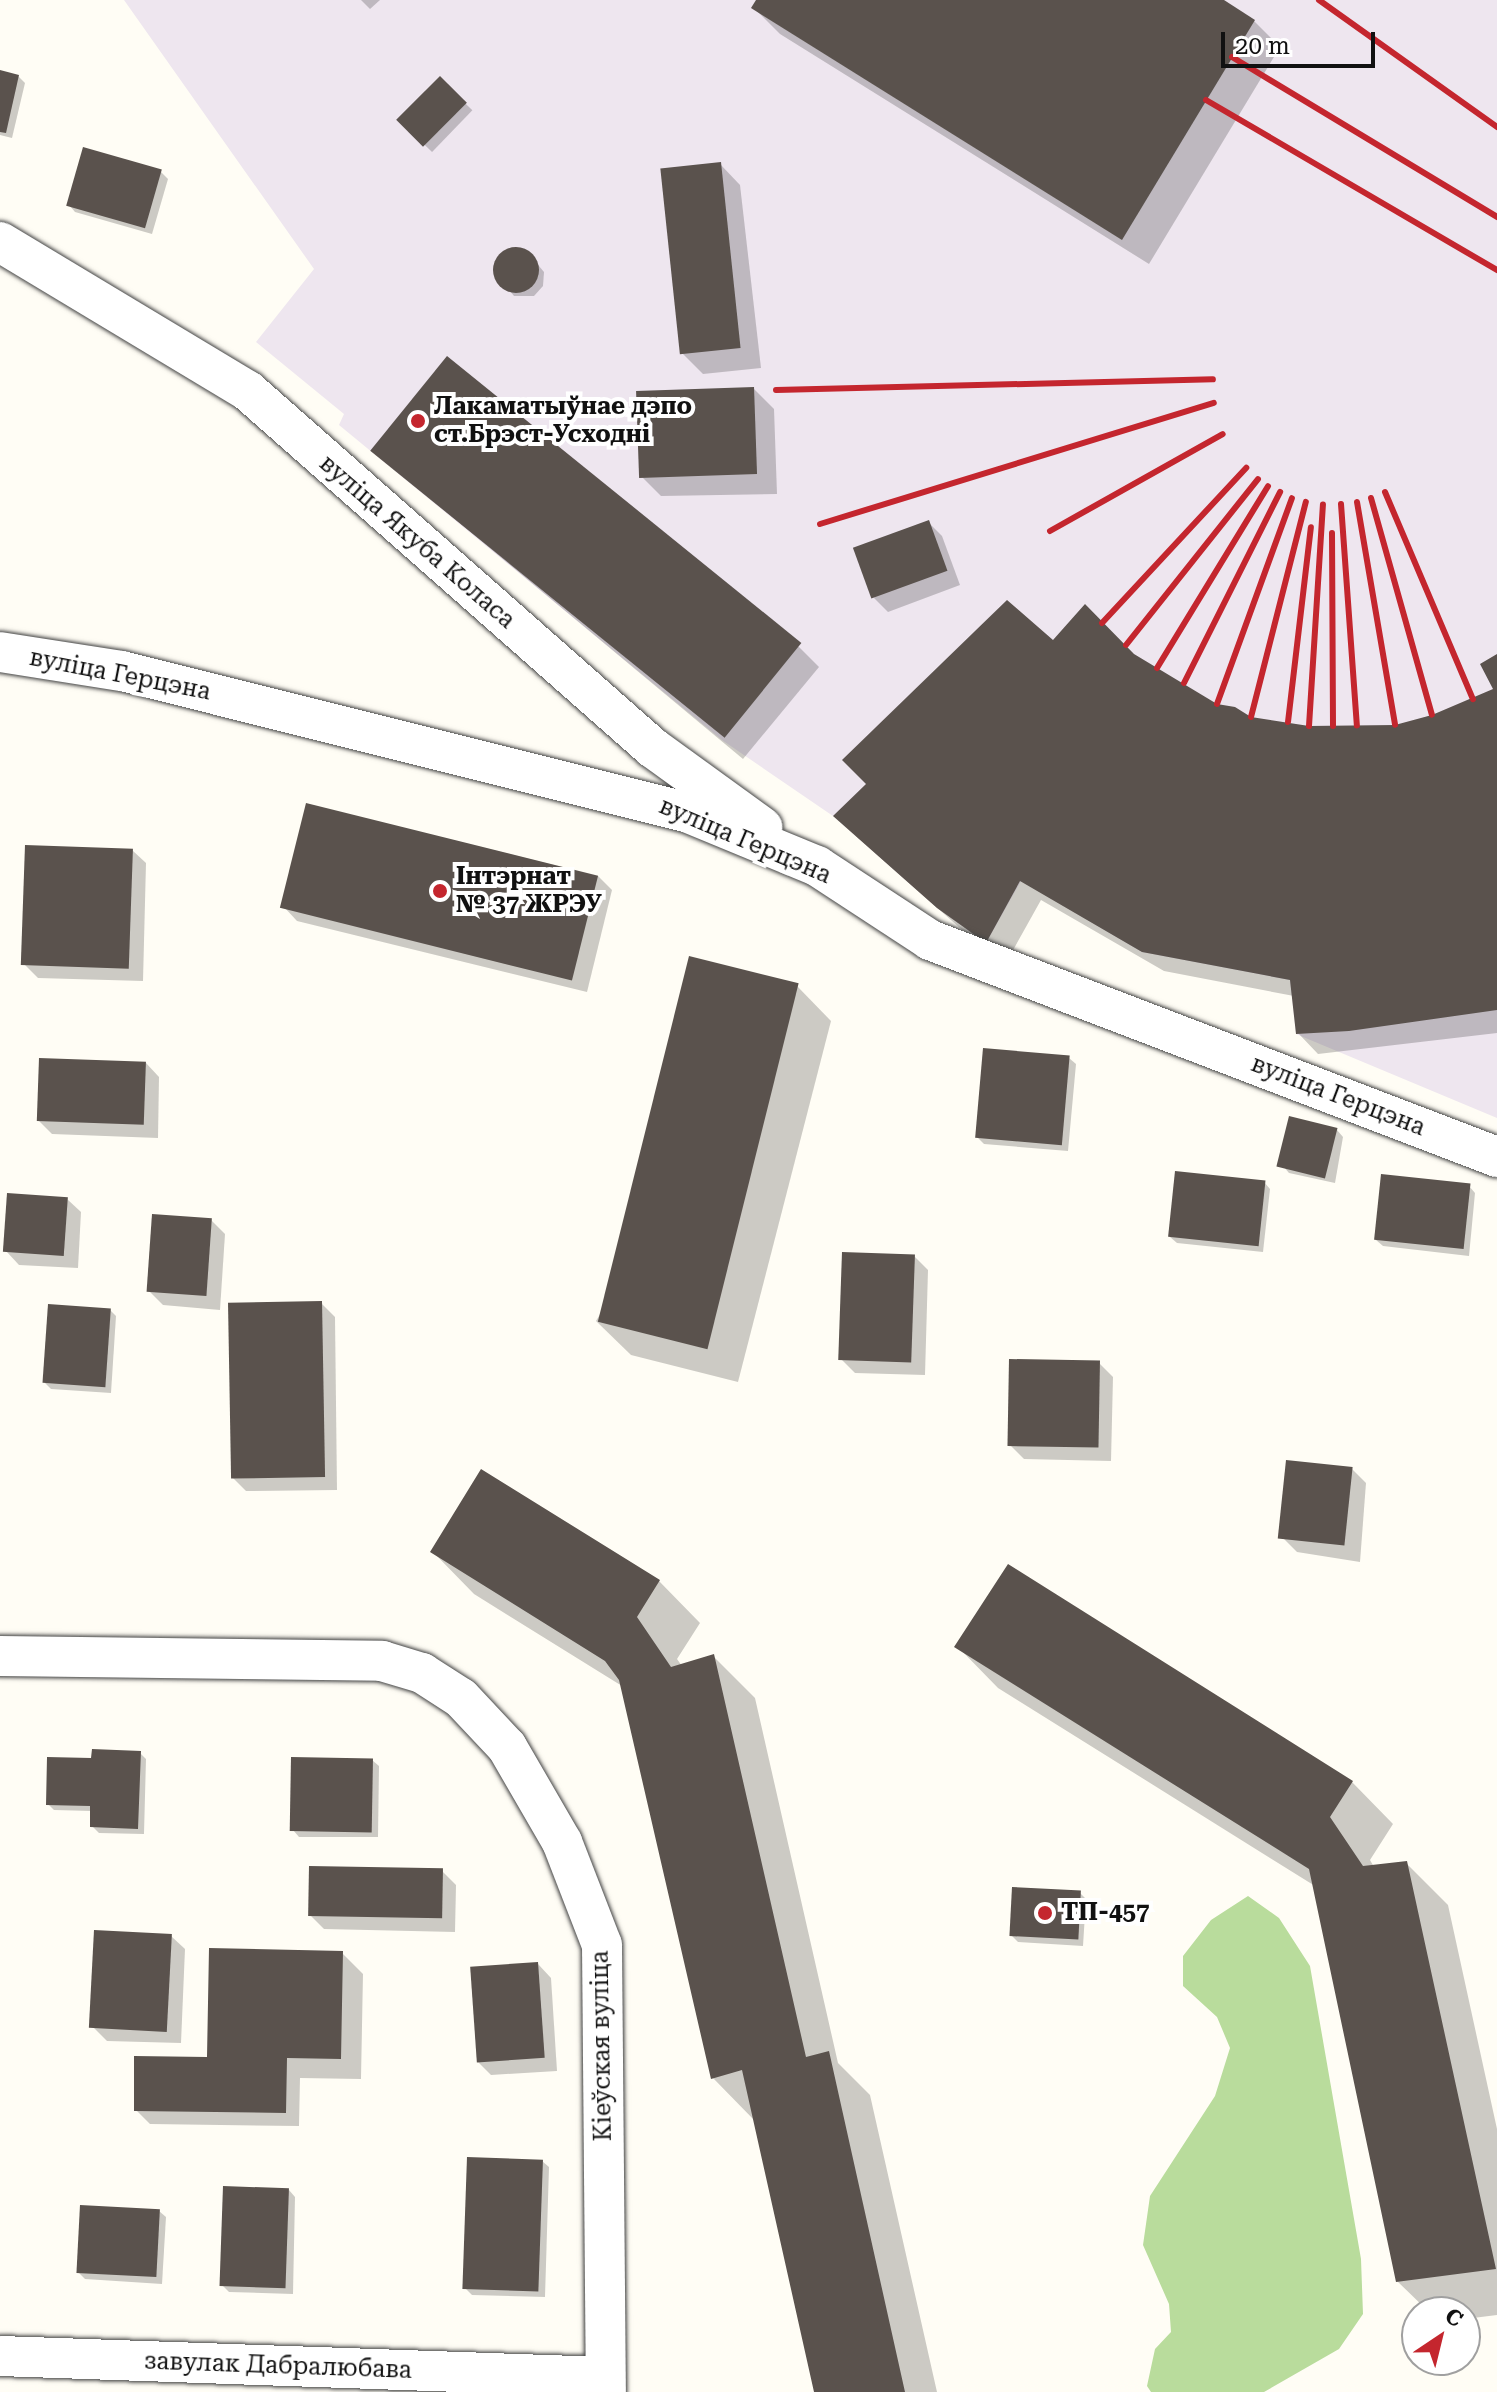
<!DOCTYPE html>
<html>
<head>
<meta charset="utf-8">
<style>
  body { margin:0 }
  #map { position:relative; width:1497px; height:2392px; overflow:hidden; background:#fffdf5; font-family:"Roboto Serif",serif }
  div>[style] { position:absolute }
  .industrial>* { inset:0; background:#eee6ef }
  .forest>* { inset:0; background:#b9dc9c }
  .shadow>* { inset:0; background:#0003; transform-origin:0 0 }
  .building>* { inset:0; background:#5a524d; transform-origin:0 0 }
  .round { border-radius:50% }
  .roads { filter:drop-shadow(0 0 2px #444) drop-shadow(0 0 2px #444) }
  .minor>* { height:40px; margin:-20px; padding:0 20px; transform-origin:20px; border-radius:20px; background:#fff }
  .rail>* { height:6px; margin:-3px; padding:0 3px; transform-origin:3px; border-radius:3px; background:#c4262e }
  .dots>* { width:22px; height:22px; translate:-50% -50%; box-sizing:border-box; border:4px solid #fff; border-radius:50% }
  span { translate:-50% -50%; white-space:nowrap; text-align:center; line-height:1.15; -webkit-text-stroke:8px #fff; paint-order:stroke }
  .poi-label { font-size:24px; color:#111; font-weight:700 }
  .left { translate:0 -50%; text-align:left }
  .street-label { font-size:24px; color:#111 }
  .north { position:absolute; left:1401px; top:2296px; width:80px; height:80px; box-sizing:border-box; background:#fff; border:2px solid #a0a0a0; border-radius:50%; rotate:35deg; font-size:22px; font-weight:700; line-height:32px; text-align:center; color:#111 }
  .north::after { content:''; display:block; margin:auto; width:28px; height:36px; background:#c4262e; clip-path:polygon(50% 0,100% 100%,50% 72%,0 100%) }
  .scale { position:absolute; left:1221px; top:32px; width:154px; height:36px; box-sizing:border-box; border:4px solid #111; border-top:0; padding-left:10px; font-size:24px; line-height:28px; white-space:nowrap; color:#111; -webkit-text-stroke:6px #fff; paint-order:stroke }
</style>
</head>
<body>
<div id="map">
  <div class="industrial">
    <div style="clip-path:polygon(124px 0,1497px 0,1497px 1118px,1296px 1034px,1290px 980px,1142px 952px,1021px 881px,986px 943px,937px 908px,833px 816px,722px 740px,339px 425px,344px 414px,256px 342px,314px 269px)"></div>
  </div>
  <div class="forest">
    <div style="clip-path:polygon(1248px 1896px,1279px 1918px,1310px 1966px,1361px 2259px,1363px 2314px,1339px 2349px,1264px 2392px,1151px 2392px,1147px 2386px,1155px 2349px,1171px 2332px,1169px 2304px,1143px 2245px,1150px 2196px,1215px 2096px,1230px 2048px,1217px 2017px,1183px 1986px,1183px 1956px,1211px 1920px)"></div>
  </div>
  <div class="shadow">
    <div style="clip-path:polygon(361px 0,380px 0,370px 9px)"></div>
    <div style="clip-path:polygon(759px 0,1220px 0,1254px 21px,1280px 47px,1149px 264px,780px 34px,754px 8px)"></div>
    <div style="clip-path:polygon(0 72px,18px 76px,25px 83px,12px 138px,0 135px)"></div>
    <div style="left:440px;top:79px;width:45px;height:58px;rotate:44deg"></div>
    <div style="clip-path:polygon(720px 164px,740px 185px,761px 368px,703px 374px,683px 354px)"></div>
    <div style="clip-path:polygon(161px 172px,168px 179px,152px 234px,75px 212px,69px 205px)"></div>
    <div style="clip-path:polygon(515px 249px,528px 253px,544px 272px,543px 286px,534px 296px,514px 296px,495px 273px,498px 260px)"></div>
    <div style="clip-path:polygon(754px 389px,774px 409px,777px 494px,661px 496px,641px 476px)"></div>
    <div style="clip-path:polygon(372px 450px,799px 647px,819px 667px,743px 759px)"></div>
    <div style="clip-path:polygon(928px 522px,942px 536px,960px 585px,888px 612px,874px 598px)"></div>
    <div style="clip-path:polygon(1054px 643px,1134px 656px,1216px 706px,1250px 719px,1309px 728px,1396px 727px,1474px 701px,1496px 690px,1497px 657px,1497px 1033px,1318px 1054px,1298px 1033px,1294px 996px,1164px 971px,1041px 900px,1007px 961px,960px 928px,856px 836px)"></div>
    <div style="clip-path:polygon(132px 850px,146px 863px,143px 981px,38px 978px,24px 964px)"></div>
    <div style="clip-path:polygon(598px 876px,612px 890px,587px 992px,297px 921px,284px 907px)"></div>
    <div style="clip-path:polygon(797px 986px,831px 1021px,738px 1382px,631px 1355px,596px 1321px)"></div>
    <div style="clip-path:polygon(1069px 1058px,1076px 1064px,1068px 1151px,984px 1144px,977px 1137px)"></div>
    <div style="clip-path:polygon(146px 1063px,159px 1077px,158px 1138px,52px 1134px,38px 1120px)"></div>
    <div style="clip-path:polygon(1337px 1130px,1343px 1137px,1335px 1183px,1289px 1173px,1283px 1166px)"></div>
    <div style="clip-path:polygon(1264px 1182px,1270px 1189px,1263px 1252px,1177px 1243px,1170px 1237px)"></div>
    <div style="clip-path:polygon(1469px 1186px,1475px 1193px,1469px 1256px,1383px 1246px,1376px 1240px)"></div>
    <div style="clip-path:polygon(67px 1199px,81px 1212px,78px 1268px,19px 1265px,6px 1251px)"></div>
    <div style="clip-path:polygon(211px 1220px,225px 1234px,220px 1310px,163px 1305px,149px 1291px)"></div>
    <div style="clip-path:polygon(914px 1256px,928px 1270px,925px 1375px,855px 1373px,841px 1359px)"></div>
    <div style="clip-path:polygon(321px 1303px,335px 1317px,337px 1490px,246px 1491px,232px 1477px)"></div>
    <div style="clip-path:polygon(110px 1310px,116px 1316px,111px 1393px,51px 1389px,45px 1383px)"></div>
    <div style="clip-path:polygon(1099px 1363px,1113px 1377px,1111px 1461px,1024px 1459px,1010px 1445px)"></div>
    <div style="clip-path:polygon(1352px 1469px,1366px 1483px,1360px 1562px,1297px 1552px,1283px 1538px)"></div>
    <div style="clip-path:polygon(433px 1552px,659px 1581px,700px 1623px,677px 1659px,682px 1666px,713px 1656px,755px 1698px,838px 2063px,870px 2095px,937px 2392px,816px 2392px,755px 2121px,713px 2078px,622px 1686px,474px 1594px)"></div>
    <div style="clip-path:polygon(957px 1646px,1352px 1782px,1393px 1824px,1370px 1860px,1374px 1867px,1406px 1863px,1448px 1905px,1497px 2129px,1497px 2315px,1465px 2319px,1465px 2312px,1429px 2312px,1397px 2281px,1315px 1886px,998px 1688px)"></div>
    <div style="clip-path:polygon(140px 1753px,146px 1759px,144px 1834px,99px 1833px,92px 1826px,92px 1811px,54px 1810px,48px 1804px,93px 1760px)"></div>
    <div style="clip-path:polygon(372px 1760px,379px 1766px,378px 1837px,299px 1837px,293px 1830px)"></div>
    <div style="clip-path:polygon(442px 1871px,456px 1885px,455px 1932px,324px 1929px,310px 1915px)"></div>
    <div style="clip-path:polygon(1080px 1893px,1086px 1899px,1083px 1946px,1018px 1942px,1011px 1935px)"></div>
    <div style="clip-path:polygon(171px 1936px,185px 1949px,181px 2043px,107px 2041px,93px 2027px)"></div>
    <div style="clip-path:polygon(342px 1953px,363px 1974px,361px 2079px,300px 2078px,299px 2126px,150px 2124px,136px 2110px,213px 2059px)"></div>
    <div style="clip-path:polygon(538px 1964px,551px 1978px,557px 2071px,491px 2075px,477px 2061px)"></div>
    <div style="clip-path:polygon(542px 2161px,549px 2167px,545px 2297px,472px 2295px,465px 2288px)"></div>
    <div style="clip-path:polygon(289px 2190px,295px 2197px,293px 2294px,229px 2292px,222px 2285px)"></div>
    <div style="clip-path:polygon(159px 2211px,166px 2217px,162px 2284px,85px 2279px,79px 2273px)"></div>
  </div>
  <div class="building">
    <div style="clip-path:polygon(756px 0,1224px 0,1255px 20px,1122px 240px,751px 8px)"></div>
    <div style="clip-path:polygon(0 70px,19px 75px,6px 133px,0 132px)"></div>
    <div style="left:440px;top:76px;width:38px;height:62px;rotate:45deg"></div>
    <div style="left:83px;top:147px;width:82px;height:61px;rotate:16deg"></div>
    <div style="left:721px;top:162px;width:187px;height:61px;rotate:84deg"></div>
    <div class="round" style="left:493px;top:247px;width:46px;height:46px"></div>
    <div style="left:447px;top:356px;width:456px;height:122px;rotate:39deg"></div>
    <div style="left:754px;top:387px;width:87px;height:118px;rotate:88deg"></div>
    <div style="left:929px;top:520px;width:54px;height:81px;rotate:70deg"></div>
    <div style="clip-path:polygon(1007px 600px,1053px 640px,1085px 604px,1134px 654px,1217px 704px,1235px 707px,1251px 717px,1309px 726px,1395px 725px,1432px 715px,1493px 689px,1480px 664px,1497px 654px,1497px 1010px,1349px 1031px,1296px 1034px,1290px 980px,1142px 952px,1020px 881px,986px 943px,937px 908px,833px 816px,866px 784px,842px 760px)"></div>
    <div style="left:306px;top:803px;width:301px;height:108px;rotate:14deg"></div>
    <div style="left:25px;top:845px;width:108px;height:120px;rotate:2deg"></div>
    <div style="left:689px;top:956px;width:113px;height:377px;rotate:14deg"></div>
    <div style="left:983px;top:1048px;width:87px;height:90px;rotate:5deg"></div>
    <div style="left:39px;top:1058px;width:107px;height:63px;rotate:2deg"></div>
    <div style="left:1289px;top:1116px;width:50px;height:52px;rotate:14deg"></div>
    <div style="left:1175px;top:1171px;width:91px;height:66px;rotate:6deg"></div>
    <div style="left:1381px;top:1174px;width:90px;height:66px;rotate:6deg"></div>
    <div style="left:7px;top:1193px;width:61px;height:59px;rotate:4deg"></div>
    <div style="left:152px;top:1214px;width:60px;height:78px;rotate:4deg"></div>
    <div style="left:842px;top:1252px;width:73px;height:108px;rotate:2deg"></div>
    <div style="left:322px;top:1301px;width:176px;height:94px;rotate:89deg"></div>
    <div style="left:48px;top:1304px;width:63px;height:79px;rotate:4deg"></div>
    <div style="left:1009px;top:1359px;width:91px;height:87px;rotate:1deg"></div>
    <div style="left:1286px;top:1460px;width:67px;height:79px;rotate:6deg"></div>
    <div style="clip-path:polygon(481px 1469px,660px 1580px,637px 1617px,671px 1667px,714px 1654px,806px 2057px,829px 2051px,905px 2392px,814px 2392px,742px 2070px,711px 2079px,619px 1680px,605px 1661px,430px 1552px)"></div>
    <div style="clip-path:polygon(1008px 1564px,1353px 1781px,1330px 1817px,1363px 1866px,1407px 1861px,1496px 2269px,1396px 2282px,1309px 1869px,954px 1647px)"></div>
    <div style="clip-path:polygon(92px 1749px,141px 1751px,138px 1829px,90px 1827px,90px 1806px,46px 1805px,47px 1757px,91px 1758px)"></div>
    <div style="left:291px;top:1757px;width:82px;height:74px;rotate:1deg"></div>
    <div style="left:309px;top:1866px;width:134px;height:50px;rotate:1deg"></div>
    <div style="left:1012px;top:1887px;width:69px;height:49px;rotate:3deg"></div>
    <div style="left:94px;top:1930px;width:78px;height:98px;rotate:3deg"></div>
    <div style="clip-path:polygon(209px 1948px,343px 1951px,341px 2059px,287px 2058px,286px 2113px,134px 2111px,134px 2056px,207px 2057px)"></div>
    <div style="left:538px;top:1962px;width:96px;height:68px;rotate:86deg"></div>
    <div style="left:467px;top:2157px;width:76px;height:132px;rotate:2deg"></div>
    <div style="left:223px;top:2186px;width:66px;height:100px;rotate:2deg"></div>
    <div style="left:80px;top:2205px;width:80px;height:68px;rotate:3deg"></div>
  </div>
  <div class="roads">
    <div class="minor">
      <div style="left:0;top:242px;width:289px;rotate:31deg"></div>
      <div style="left:248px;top:391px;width:540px;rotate:41.4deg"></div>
      <div style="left:653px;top:748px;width:135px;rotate:35.9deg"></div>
      <div style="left:0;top:652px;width:123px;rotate:8.9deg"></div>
      <div style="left:122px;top:671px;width:581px;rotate:14.04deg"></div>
      <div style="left:686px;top:812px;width:142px;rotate:22.4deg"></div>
      <div style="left:817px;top:866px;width:135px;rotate:33.2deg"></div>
      <div style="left:930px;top:940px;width:607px;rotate:20.94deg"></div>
      <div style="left:0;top:1656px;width:382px;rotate:0.7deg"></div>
      <div style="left:382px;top:1661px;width:42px;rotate:16.7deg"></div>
      <div style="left:422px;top:1673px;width:46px;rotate:32.7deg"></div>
      <div style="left:461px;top:1698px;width:67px;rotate:46.8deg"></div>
      <div style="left:507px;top:1747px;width:110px;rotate:59.9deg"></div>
      <div style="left:562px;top:1842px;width:110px;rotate:68.8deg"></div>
      <div style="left:602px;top:1945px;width:447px;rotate:89.5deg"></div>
      <div style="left:0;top:2356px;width:605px;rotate:1.99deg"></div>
    </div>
  </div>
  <div class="rail">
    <div style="left:1319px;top:0;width:219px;rotate:35.5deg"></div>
    <div style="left:1232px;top:57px;width:310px;rotate:31.1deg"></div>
    <div style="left:1206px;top:100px;width:337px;rotate:30.3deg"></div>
    <div style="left:776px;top:390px;width:437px;rotate:-1.4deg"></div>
    <div style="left:1385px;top:492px;width:225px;rotate:67deg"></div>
    <div style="left:1371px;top:498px;width:225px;rotate:74.3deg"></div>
    <div style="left:1357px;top:502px;width:226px;rotate:80.3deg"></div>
    <div style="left:1341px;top:504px;width:222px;rotate:85.9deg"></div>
    <div style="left:820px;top:524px;width:412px;rotate:-17.1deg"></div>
    <div style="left:1050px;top:531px;width:198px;rotate:-29.3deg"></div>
    <div style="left:1332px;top:533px;width:193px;rotate:89.7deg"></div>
    <div style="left:1102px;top:623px;width:212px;rotate:-47.1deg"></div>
    <div style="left:1126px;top:645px;width:212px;rotate:-51.5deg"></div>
    <div style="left:1157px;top:668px;width:213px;rotate:-58.6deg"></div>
    <div style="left:1184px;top:683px;width:214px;rotate:-63.3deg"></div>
    <div style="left:1217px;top:704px;width:219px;rotate:-70deg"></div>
    <div style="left:1251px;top:717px;width:222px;rotate:-75.7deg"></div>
    <div style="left:1288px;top:722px;width:196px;rotate:-83.3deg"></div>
    <div style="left:1309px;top:726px;width:222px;rotate:-86.4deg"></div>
  </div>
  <div class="dots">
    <div style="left:418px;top:421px;background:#c4262e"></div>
    <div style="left:440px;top:891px;background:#c4262e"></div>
    <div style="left:1045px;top:1913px;background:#c4262e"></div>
  </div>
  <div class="poi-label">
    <span class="left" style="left:434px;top:421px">Лакаматыўнае дэпо<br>ст.Брэст-Усходні</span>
    <span class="left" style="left:456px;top:891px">Інтэрнат<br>№ 37 ЖРЭУ</span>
    <span class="left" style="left:1061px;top:1913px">ТП-457</span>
  </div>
  <div class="street-label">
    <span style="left:417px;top:542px;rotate:41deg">вуліца Якуба Коласа</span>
    <span style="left:120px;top:675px;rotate:11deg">вуліца Герцэна</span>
    <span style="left:745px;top:841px;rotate:23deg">вуліца Герцэна</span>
    <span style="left:1338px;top:1096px;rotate:21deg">вуліца Герцэна</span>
    <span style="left:602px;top:2046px;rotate:-91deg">Кіеўская вуліца</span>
    <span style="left:278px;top:2366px;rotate:2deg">завулак Дабралюбава</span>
  </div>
  <div class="north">С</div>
  <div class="scale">20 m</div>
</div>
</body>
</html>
